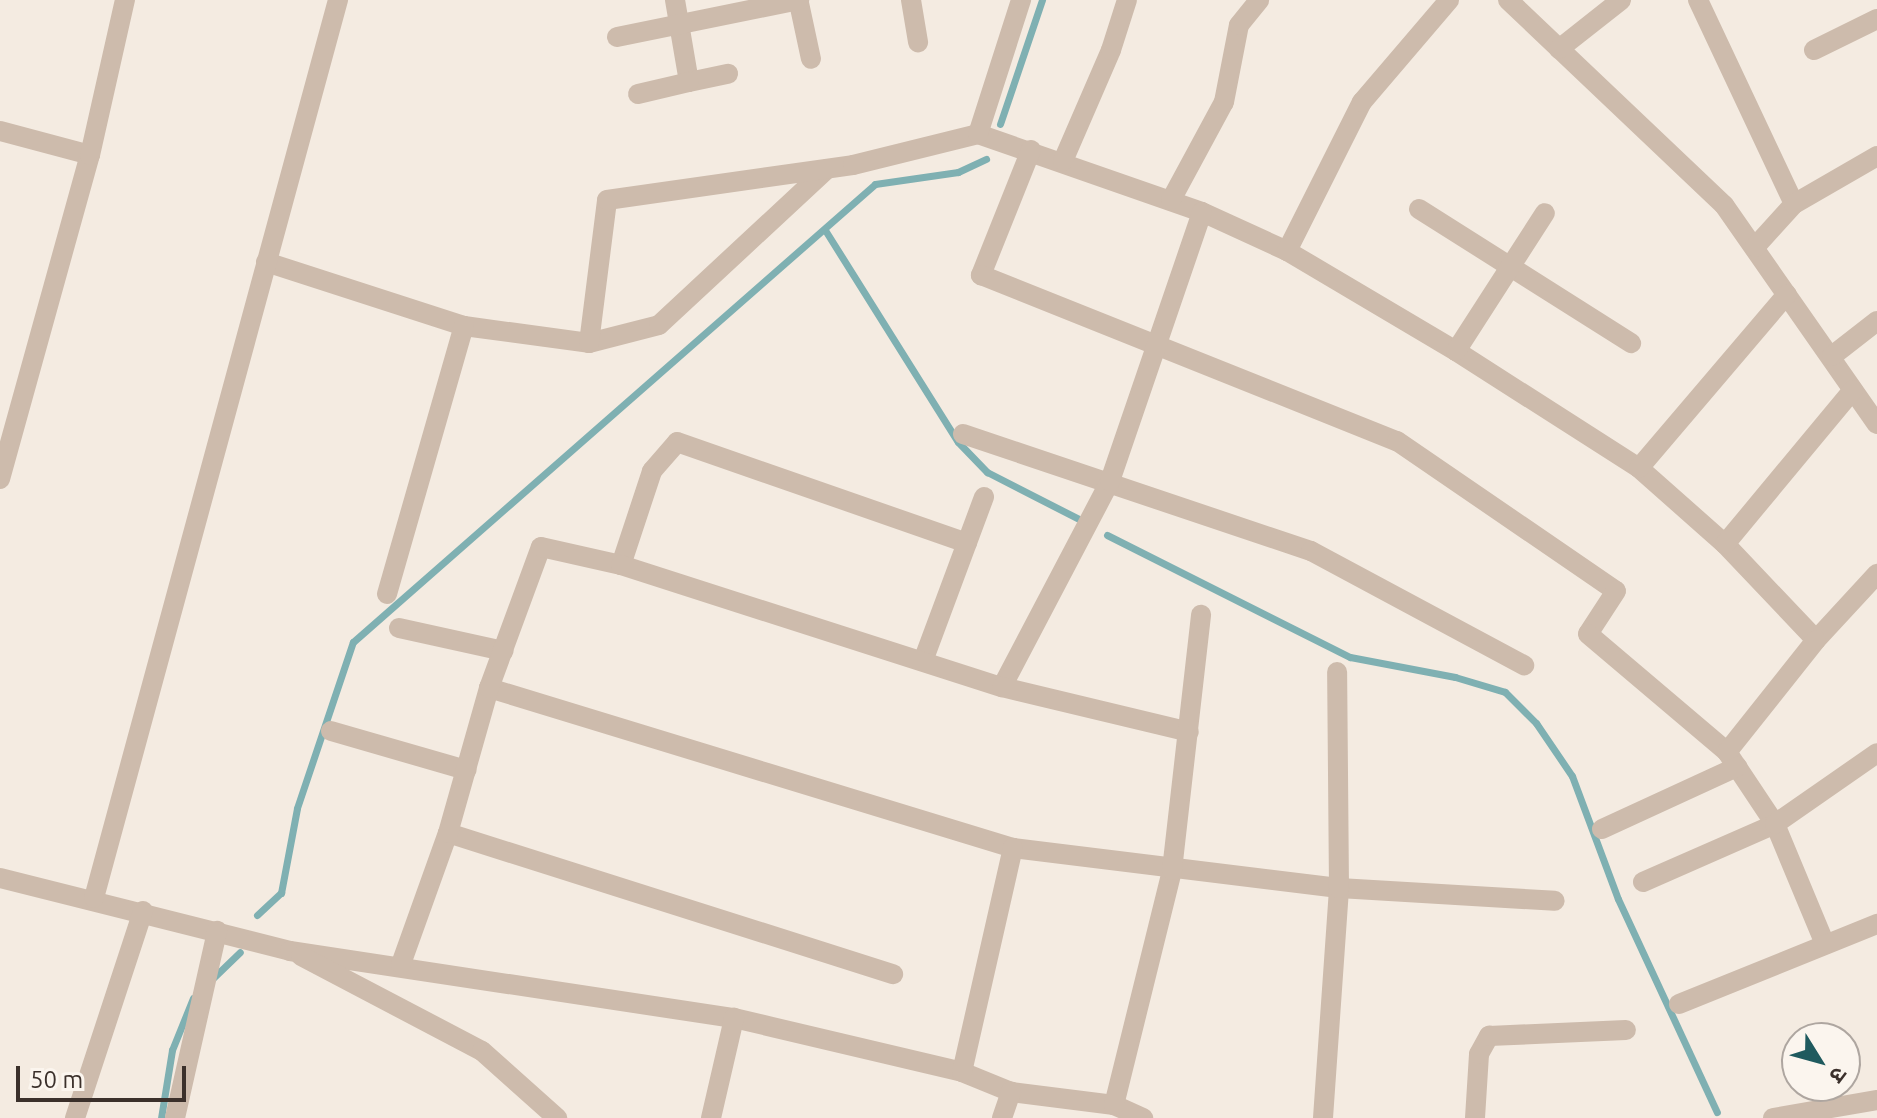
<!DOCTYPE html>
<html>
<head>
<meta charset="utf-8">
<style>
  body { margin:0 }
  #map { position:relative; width:1877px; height:1118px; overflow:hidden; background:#f4ebe1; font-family:Ubuntu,"Noto Sans Devanagari",sans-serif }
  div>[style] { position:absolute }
  .stream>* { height:7px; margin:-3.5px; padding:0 3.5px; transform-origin:3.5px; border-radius:3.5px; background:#7fb0b2 }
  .street>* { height:20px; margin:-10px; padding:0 10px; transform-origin:10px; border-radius:10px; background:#cdbbac }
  span { translate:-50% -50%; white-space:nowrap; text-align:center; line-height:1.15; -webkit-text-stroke:6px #fbf5ee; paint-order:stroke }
  .north { position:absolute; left:1781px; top:1022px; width:80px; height:80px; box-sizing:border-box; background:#fbf5ee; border:2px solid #aea6a0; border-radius:50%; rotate:127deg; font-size:22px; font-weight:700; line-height:32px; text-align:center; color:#3b302b }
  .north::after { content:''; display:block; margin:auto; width:28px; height:36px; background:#1f5a5e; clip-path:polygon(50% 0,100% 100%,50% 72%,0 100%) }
  .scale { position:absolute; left:16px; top:1066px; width:170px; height:36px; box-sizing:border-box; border:4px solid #3b302b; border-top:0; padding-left:10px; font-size:24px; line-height:28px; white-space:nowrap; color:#3b302b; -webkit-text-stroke:6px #fbf5ee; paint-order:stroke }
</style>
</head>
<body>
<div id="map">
  <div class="stream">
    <div style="left:1000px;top:124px;width:131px;rotate:-71.3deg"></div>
    <div style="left:825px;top:230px;width:250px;rotate:57.9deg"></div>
    <div style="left:958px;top:442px;width:42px;rotate:46deg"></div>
    <div style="left:987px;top:472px;width:103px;rotate:27.1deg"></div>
    <div style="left:1107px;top:535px;width:272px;rotate:26.7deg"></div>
    <div style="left:1350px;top:657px;width:107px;rotate:10.8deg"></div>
    <div style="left:1455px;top:677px;width:52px;rotate:16.7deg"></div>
    <div style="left:1505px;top:692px;width:44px;rotate:45deg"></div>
    <div style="left:1536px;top:723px;width:64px;rotate:55.8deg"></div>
    <div style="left:1572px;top:776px;width:131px;rotate:69.5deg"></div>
    <div style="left:1618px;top:899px;width:235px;rotate:65.1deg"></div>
    <div style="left:257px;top:915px;width:33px;rotate:-43deg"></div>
    <div style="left:281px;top:893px;width:86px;rotate:-79.3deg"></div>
    <div style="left:297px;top:808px;width:175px;rotate:-71.4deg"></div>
    <div style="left:353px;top:642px;width:694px;rotate:-41.26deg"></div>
    <div style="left:875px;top:184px;width:84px;rotate:-8.2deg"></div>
    <div style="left:958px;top:172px;width:31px;rotate:-25deg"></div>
    <div style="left:211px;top:980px;width:40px;rotate:-44deg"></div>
    <div style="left:161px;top:1118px;width:69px;rotate:-80.8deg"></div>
    <div style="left:172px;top:1050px;width:56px;rotate:-68deg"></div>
  </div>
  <div class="street">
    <div style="left:675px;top:0;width:83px;rotate:80.3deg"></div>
    <div style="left:689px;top:82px;width:40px;rotate:-12deg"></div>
    <div style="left:911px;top:0;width:43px;rotate:80.5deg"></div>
    <div style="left:1508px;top:0;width:298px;rotate:43.5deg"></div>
    <div style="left:1724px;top:205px;width:267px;rotate:55.1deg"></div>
    <div style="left:1698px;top:0;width:225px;rotate:64.8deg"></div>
    <div style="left:799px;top:3px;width:57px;rotate:77.9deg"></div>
    <div style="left:617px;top:37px;width:186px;rotate:-11.5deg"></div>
    <div style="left:1559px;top:49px;width:79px;rotate:-38.3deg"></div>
    <div style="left:1814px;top:50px;width:70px;rotate:-26.2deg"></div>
    <div style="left:638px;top:94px;width:52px;rotate:-13.2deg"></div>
    <div style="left:0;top:131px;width:93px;rotate:14.9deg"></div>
    <div style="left:978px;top:134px;width:237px;rotate:19.2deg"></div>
    <div style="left:1202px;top:212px;width:94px;rotate:24.6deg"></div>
    <div style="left:1287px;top:251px;width:196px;rotate:30.6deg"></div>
    <div style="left:1456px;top:351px;width:217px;rotate:32.6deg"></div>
    <div style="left:1639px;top:468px;width:115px;rotate:41.5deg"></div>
    <div style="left:1725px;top:544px;width:132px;rotate:46.5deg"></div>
    <div style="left:1816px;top:640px;width:90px;rotate:-47.3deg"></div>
    <div style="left:1031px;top:150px;width:135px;rotate:111.8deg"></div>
    <div style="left:981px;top:275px;width:448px;rotate:21.8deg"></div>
    <div style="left:1397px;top:441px;width:265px;rotate:34.4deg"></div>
    <div style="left:1616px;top:591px;width:51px;rotate:123.1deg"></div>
    <div style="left:1588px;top:634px;width:182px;rotate:40.3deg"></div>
    <div style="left:1727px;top:752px;width:87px;rotate:56.3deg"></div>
    <div style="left:1775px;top:824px;width:130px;rotate:67.4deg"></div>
    <div style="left:1063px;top:161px;width:121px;rotate:-66.6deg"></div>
    <div style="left:1111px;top:50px;width:52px;rotate:-72.3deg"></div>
    <div style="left:1171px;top:200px;width:111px;rotate:-61.6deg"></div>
    <div style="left:1224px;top:102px;width:78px;rotate:-79deg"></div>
    <div style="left:1239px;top:25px;width:32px;rotate:-51deg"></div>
    <div style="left:1419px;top:209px;width:251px;rotate:32.3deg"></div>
    <div style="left:1755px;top:247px;width:58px;rotate:-47.8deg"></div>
    <div style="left:1794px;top:204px;width:96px;rotate:-30deg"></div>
    <div style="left:1287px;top:251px;width:167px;rotate:-63.3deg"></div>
    <div style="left:1362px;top:102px;width:134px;rotate:-49.5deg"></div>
    <div style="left:266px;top:262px;width:208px;rotate:17.9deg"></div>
    <div style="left:464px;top:326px;width:126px;rotate:7.7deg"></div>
    <div style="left:589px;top:343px;width:72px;rotate:-14.4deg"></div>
    <div style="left:659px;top:325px;width:229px;rotate:-42.9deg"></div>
    <div style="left:589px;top:343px;width:144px;rotate:-82.8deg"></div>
    <div style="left:607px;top:200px;width:248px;rotate:-8.1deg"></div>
    <div style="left:853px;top:165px;width:129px;rotate:-13.9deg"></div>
    <div style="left:978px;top:134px;width:141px;rotate:-72.2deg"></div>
    <div style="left:1456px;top:351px;width:164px;rotate:-57.2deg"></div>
    <div style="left:1832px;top:356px;width:57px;rotate:-37.9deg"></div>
    <div style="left:963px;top:434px;width:367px;rotate:18.6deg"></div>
    <div style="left:1311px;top:551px;width:242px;rotate:28.2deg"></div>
    <div style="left:1639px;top:468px;width:228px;rotate:-49.6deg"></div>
    <div style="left:0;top:479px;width:336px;rotate:-74.5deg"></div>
    <div style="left:90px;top:155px;width:159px;rotate:-77.3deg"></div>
    <div style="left:1725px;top:544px;width:200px;rotate:-50.3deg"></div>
    <div style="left:621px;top:565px;width:99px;rotate:-71.7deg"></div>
    <div style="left:652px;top:471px;width:38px;rotate:-49deg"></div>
    <div style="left:677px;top:442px;width:307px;rotate:19.2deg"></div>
    <div style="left:387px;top:594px;width:279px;rotate:-74deg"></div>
    <div style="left:399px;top:628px;width:107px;rotate:12.4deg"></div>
    <div style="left:923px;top:661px;width:175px;rotate:-69.6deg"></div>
    <div style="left:1002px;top:687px;width:233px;rotate:-62.3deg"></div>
    <div style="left:1110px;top:481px;width:284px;rotate:-71.1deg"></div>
    <div style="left:489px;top:688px;width:548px;rotate:16.98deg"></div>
    <div style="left:1013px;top:848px;width:328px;rotate:7deg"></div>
    <div style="left:1339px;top:888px;width:216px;rotate:3.4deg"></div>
    <div style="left:331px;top:731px;width:141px;rotate:16.1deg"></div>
    <div style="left:1727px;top:752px;width:143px;rotate:-51.5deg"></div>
    <div style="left:1602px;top:829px;width:149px;rotate:-24.7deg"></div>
    <div style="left:448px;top:833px;width:467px;rotate:17.6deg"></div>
    <div style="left:0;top:878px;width:299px;rotate:14.1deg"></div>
    <div style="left:290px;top:951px;width:449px;rotate:8.6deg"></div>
    <div style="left:734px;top:1018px;width:234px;rotate:13.3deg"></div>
    <div style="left:962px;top:1072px;width:53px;rotate:22.2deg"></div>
    <div style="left:1011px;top:1092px;width:104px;rotate:7.2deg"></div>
    <div style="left:1114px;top:1105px;width:32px;rotate:24deg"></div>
    <div style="left:1643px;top:882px;width:144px;rotate:-23.7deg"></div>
    <div style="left:1775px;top:824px;width:124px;rotate:-34.8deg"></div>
    <div style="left:94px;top:898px;width:931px;rotate:-74.8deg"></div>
    <div style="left:301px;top:956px;width:204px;rotate:27.7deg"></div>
    <div style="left:482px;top:1051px;width:101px;rotate:41.8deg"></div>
    <div style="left:401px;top:964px;width:139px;rotate:-70.3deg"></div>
    <div style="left:448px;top:833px;width:151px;rotate:-74.2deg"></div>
    <div style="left:489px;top:688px;width:150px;rotate:-69.8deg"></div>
    <div style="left:541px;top:547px;width:82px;rotate:12.7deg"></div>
    <div style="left:621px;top:565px;width:400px;rotate:17.8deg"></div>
    <div style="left:1002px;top:687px;width:192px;rotate:13.5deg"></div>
    <div style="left:1679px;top:1004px;width:214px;rotate:-22deg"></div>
    <div style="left:962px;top:1072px;width:230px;rotate:-77.2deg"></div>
    <div style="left:1114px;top:1105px;width:242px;rotate:-76.1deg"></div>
    <div style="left:1172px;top:870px;width:257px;rotate:-83.5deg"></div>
    <div style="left:75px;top:1118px;width:218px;rotate:-71.8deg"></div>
    <div style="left:175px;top:1118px;width:192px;rotate:-77.3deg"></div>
    <div style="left:711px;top:1118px;width:103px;rotate:-77deg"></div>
    <div style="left:1002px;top:1118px;width:28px;rotate:-71deg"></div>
    <div style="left:1323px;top:1118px;width:231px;rotate:-86deg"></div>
    <div style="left:1339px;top:888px;width:216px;rotate:-90.5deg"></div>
    <div style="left:1475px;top:1118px;width:64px;rotate:-86.4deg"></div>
    <div style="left:1479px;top:1054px;width:21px;rotate:-61deg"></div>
    <div style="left:1489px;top:1036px;width:137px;rotate:-2.5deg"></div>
    <div style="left:1773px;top:1118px;width:106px;rotate:-9.8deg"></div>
  </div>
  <div class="north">उ</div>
  <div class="scale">50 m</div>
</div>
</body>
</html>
